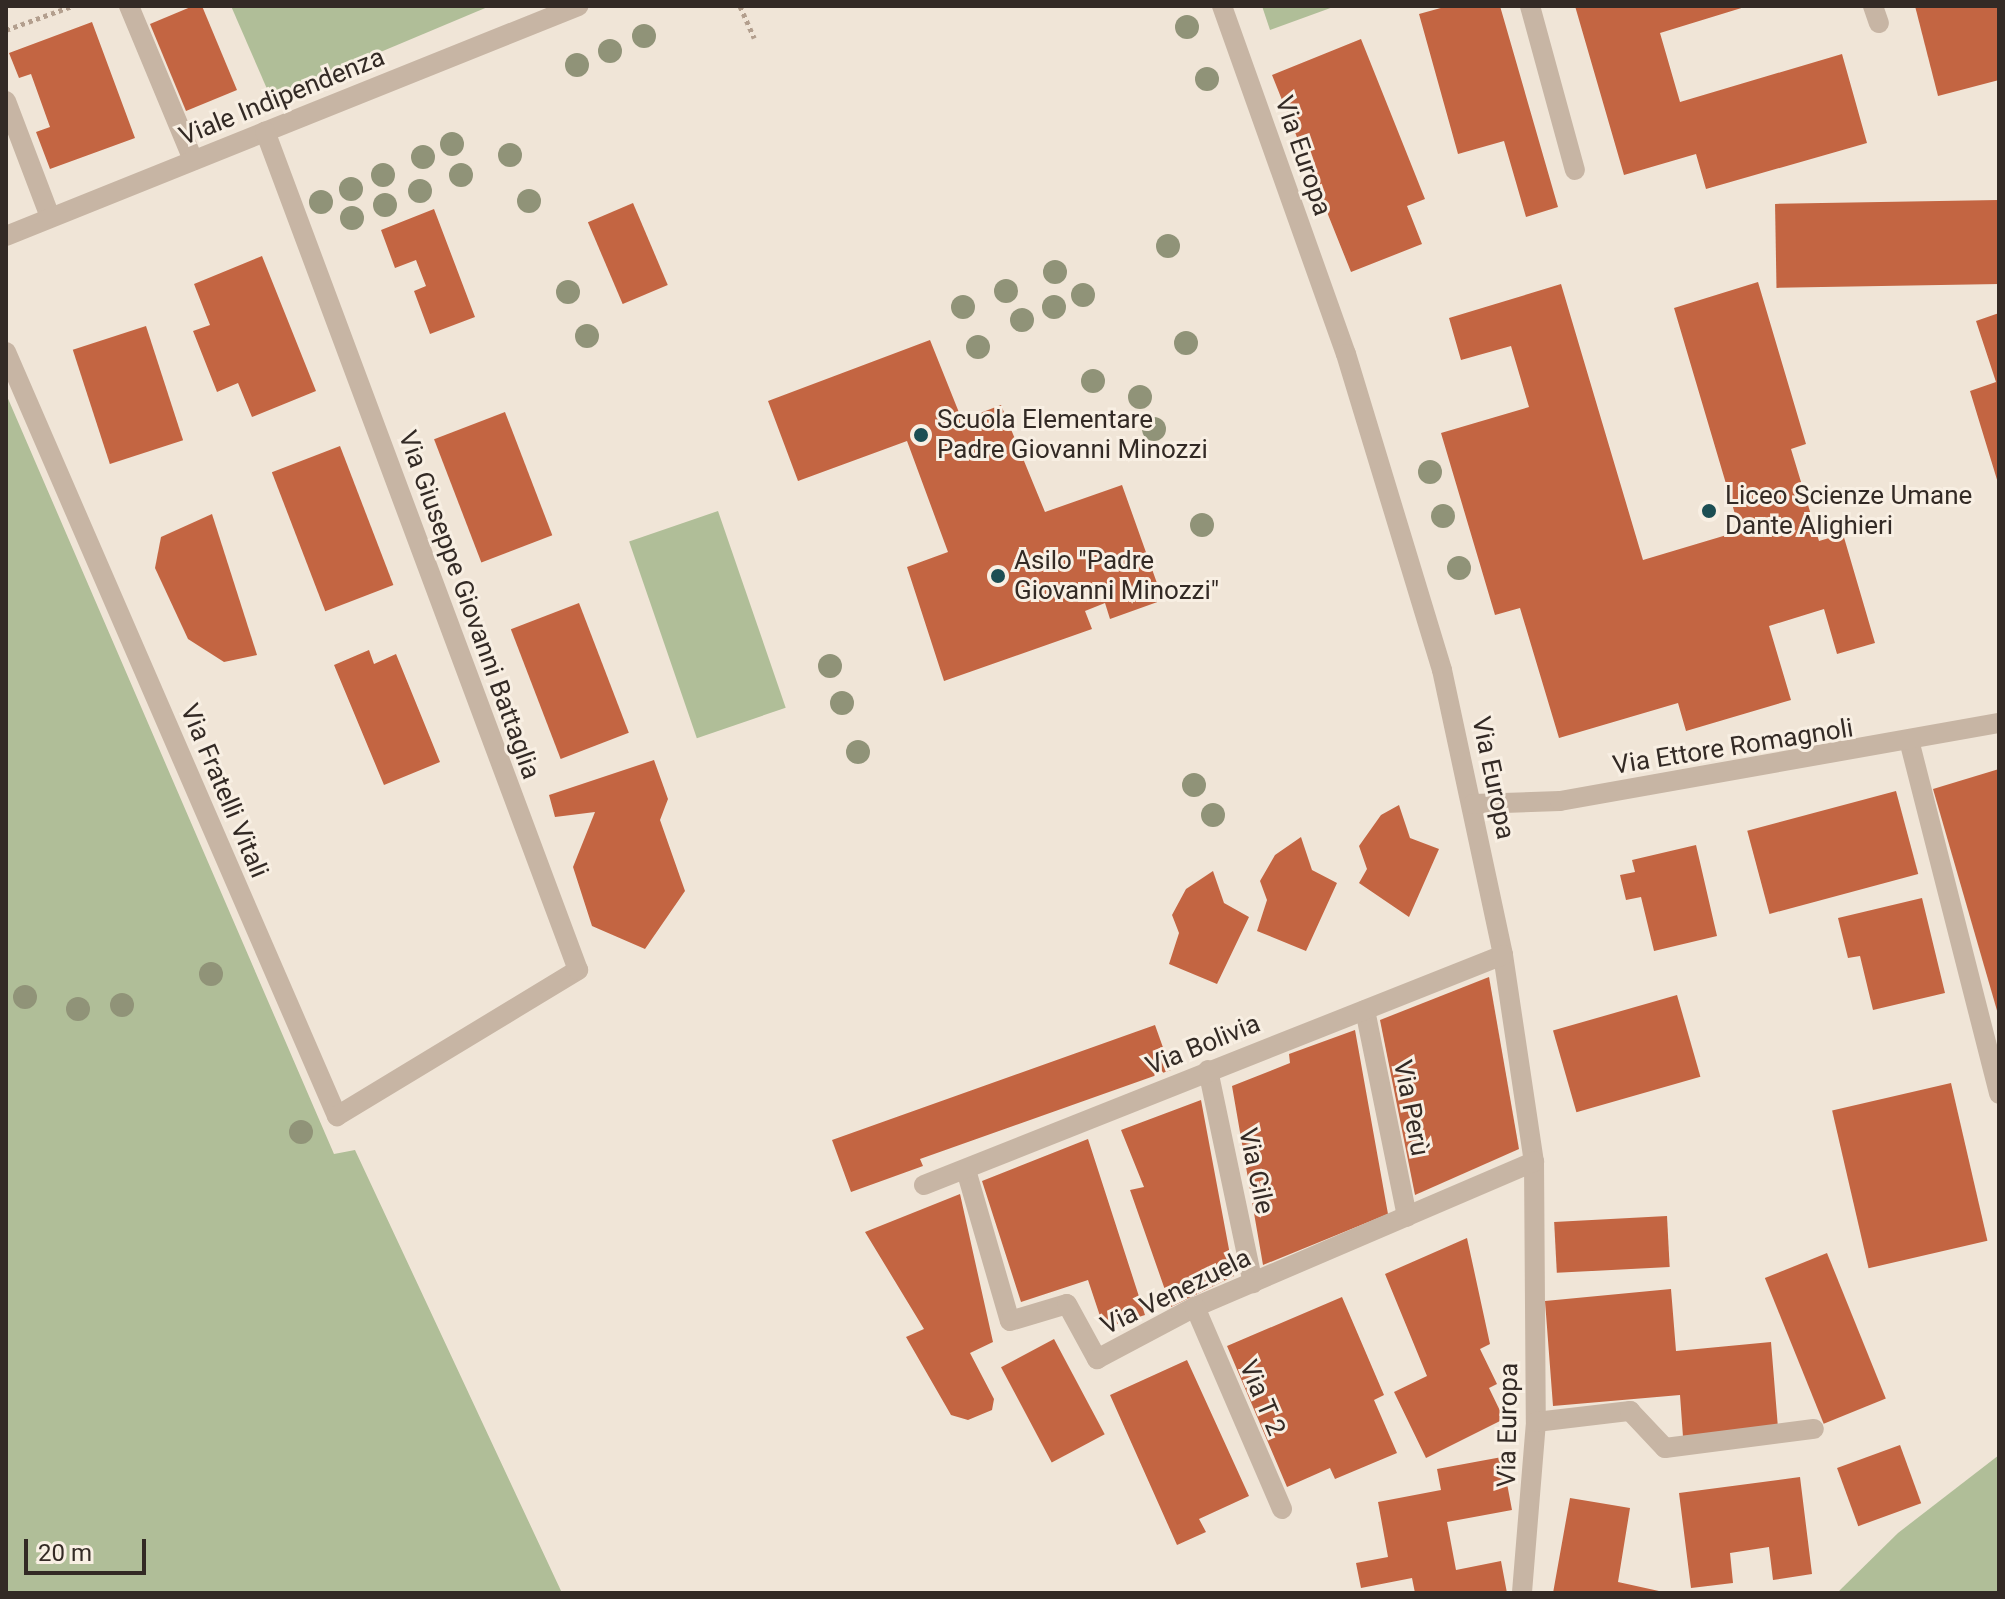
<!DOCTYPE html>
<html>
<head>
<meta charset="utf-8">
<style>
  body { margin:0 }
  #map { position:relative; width:2005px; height:1599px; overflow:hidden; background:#f0e5d7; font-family:Roboto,sans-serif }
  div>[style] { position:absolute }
  .green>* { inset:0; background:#b0be98; transform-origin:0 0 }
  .building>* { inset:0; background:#c36542; transform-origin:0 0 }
  .path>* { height:5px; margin-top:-2.5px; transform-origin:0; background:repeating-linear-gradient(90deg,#b39f8e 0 4px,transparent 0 8px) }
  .minor>* { height:20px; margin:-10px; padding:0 10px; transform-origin:10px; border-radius:10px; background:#c7b5a4 }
  .trees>* { width:24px; height:24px; margin:-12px; border-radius:50%; background:#909378 }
  .dots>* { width:22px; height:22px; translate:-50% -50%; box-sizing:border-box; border:4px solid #f8efe3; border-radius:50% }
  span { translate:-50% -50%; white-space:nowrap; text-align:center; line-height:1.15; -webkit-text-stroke:6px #f8efe3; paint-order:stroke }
  .street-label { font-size:26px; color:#332a25 }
  .poi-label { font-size:26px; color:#332a25 }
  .left { translate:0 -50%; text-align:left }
  .frame { position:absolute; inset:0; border:8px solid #332a25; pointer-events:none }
  .scale { position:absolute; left:24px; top:1539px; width:122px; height:36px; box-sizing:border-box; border:4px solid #332a25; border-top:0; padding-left:10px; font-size:24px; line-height:28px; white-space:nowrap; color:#332a25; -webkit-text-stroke:6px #f8efe3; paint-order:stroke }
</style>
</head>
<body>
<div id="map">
  <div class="green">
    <div style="clip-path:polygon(231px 6px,490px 6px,271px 98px)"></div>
    <div style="clip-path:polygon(1262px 6px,1336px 6px,1270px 30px)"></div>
    <div style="clip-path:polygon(6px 394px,334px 1154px,355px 1150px,562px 1593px,6px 1593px)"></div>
    <div style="left:718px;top:511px;width:208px;height:94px;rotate:71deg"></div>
    <div style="clip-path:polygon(1999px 1455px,1999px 1593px,1837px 1593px,1898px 1533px)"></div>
  </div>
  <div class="building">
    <div style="clip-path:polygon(193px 6px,202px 6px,237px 90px,186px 111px,150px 24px)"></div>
    <div style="clip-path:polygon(1448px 6px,1500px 6px,1558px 207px,1526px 217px,1504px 141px,1458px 154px,1419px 14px)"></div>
    <div style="clip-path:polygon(1575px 6px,1748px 6px,1660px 33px,1680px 102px,1842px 54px,1867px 143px,1706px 189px,1696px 154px,1624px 175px)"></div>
    <div style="clip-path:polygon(1915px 6px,1999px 6px,1999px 80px,1938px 96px)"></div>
    <div style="clip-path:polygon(92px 22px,135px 138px,50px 169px,36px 132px,50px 127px,31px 74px,19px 78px,9px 53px)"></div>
    <div style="clip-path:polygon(1361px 39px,1425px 199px,1407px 206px,1422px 244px,1351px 272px,1272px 75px)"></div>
    <div style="left:1998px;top:200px;width:84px;height:223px;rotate:89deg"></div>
    <div style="left:633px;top:203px;width:89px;height:49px;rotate:67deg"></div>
    <div style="clip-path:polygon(434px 209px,475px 317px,430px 334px,414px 291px,426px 286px,416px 260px,395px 268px,381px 230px)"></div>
    <div style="clip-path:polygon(262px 256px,316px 391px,252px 417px,238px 383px,217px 392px,193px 331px,210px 325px,194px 284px)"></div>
    <div style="clip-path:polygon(1758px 282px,1806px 444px,1791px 449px,1819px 541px,1843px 534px,1875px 643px,1837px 654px,1824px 609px,1769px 626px,1791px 700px,1686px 731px,1678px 703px,1559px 738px,1520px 608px,1495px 615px,1441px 433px,1529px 407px,1511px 346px,1461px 360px,1449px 318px,1561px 284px,1643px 560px,1740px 531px,1674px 308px)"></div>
    <div style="clip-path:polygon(1999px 313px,1999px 483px,1998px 483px,1970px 391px,1996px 382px,1976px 321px)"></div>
    <div style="left:146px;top:326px;width:120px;height:77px;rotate:72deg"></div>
    <div style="clip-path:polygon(930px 340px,962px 420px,1001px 405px,1045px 512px,1122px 485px,1163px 600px,1110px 619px,1105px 603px,1085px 611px,1092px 629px,944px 681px,907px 567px,948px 552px,907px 441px,798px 481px,768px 401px)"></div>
    <div style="left:505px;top:412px;width:132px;height:76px;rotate:69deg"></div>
    <div style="left:340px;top:446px;width:149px;height:73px;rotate:69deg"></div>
    <div style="clip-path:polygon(212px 514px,257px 655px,224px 662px,188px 639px,155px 568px,161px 537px)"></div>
    <div style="left:579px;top:603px;width:139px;height:73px;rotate:69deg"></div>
    <div style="clip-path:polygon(369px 650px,374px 664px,396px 654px,440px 762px,384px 785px,334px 665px)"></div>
    <div style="clip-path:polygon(654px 760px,668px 799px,660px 820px,685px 891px,645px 949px,592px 926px,573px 867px,595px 812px,555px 817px,549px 795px)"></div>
    <div style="clip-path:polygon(1999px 769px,1999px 1014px,1998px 1014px,1933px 789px)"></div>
    <div style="left:1896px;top:791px;width:86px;height:154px;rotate:75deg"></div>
    <div style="clip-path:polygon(1399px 805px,1410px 838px,1439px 849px,1409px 917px,1359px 883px,1367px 869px,1359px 846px,1381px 815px)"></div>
    <div style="clip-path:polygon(1301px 837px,1312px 870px,1337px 883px,1306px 951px,1257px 931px,1267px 900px,1260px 881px,1275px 855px)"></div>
    <div style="clip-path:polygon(1696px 845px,1717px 936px,1654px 951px,1641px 897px,1626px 900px,1620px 875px,1635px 872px,1632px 860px)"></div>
    <div style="clip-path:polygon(1213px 871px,1224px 903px,1249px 917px,1217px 984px,1169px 964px,1179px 933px,1172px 915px,1186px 889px)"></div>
    <div style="clip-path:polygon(1922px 898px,1945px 993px,1873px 1010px,1860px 956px,1848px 958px,1838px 918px)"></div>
    <div style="clip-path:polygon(1489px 977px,1519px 1149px,1415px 1195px,1380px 1020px)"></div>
    <div style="left:1677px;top:995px;width:85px;height:129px;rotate:74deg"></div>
    <div style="clip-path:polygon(1155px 1025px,1171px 1070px,920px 1159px,923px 1166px,851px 1192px,832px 1140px)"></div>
    <div style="clip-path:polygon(1355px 1030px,1388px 1214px,1263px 1265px,1232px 1086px,1290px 1063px,1289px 1054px)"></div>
    <div style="left:1951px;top:1083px;width:162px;height:122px;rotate:77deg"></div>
    <div style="clip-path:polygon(1201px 1100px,1234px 1276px,1171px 1307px,1130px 1190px,1144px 1187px,1121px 1130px)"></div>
    <div style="clip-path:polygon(1088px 1139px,1145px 1315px,1104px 1328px,1088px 1280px,1021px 1302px,982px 1181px)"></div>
    <div style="clip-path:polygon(960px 1194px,993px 1342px,970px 1353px,994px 1399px,992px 1410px,968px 1420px,951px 1415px,906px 1337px,924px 1329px,865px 1232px)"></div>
    <div style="left:1667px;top:1216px;width:51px;height:113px;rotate:87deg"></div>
    <div style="clip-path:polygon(1467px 1238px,1490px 1344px,1480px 1349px,1497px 1384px,1489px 1388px,1504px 1419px,1426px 1458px,1394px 1392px,1427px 1376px,1385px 1274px)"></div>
    <div style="left:1827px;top:1253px;width:157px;height:67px;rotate:68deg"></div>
    <div style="clip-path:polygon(1671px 1289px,1676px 1351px,1771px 1342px,1778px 1428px,1683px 1437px,1680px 1395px,1553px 1406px,1545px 1301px)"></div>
    <div style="clip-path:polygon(1342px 1297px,1384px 1395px,1374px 1400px,1397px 1453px,1335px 1479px,1330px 1468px,1287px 1487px,1227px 1346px)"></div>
    <div style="left:1054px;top:1339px;width:108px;height:60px;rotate:62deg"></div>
    <div style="clip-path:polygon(1187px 1360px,1249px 1496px,1199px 1519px,1206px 1532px,1177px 1545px,1110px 1395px)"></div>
    <div style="left:1900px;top:1445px;width:62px;height:67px;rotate:70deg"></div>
    <div style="clip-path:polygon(1502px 1457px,1512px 1510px,1447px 1522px,1456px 1570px,1501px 1561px,1507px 1593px,1415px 1593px,1412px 1578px,1361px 1588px,1356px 1563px,1388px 1557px,1378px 1502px,1441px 1490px,1437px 1469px)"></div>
    <div style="clip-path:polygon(1800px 1477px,1812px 1574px,1773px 1580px,1769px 1547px,1730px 1553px,1733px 1583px,1691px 1588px,1679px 1493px)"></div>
    <div style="clip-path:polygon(1570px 1498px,1630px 1508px,1618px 1582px,1668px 1593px,1553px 1593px)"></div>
  </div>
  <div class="path">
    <div style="left:740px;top:6px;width:35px;rotate:66deg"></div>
    <div style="left:6px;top:30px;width:70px;rotate:-20deg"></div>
  </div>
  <div class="minor">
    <div style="left:129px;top:6px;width:167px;rotate:67.4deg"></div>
    <div style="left:1222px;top:6px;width:369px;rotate:70.4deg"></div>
    <div style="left:1346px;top:354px;width:330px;rotate:73.1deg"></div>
    <div style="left:1442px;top:670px;width:291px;rotate:77.9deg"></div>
    <div style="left:1503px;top:955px;width:209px;rotate:81.5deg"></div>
    <div style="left:1534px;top:1162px;width:260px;rotate:89.6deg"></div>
    <div style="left:1536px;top:1422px;width:172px;rotate:94.7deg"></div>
    <div style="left:1530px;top:6px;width:170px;rotate:74.7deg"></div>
    <div style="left:1873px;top:6px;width:18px;rotate:71deg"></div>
    <div style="left:6px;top:101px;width:124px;rotate:69.2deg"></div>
    <div style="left:6px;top:236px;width:617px;rotate:-21.9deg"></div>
    <div style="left:6px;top:352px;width:833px;rotate:66.58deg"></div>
    <div style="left:337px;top:1116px;width:282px;rotate:-31.2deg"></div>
    <div style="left:578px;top:970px;width:895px;rotate:-110.46deg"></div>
    <div style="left:1910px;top:744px;width:361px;rotate:75.7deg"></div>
    <div style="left:1473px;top:804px;width:87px;rotate:-2deg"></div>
    <div style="left:1560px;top:801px;width:446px;rotate:-10.1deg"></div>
    <div style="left:1365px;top:1010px;width:211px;rotate:78.5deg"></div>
    <div style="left:1208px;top:1070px;width:218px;rotate:78.1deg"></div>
    <div style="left:966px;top:1170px;width:157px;rotate:73.8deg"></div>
    <div style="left:1010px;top:1321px;width:59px;rotate:-16.6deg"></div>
    <div style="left:1067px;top:1304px;width:63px;rotate:61.4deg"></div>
    <div style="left:1097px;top:1359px;width:111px;rotate:-28deg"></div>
    <div style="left:1195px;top:1307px;width:369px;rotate:-23.2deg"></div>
    <div style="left:924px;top:1185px;width:623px;rotate:-21.66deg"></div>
    <div style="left:1195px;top:1307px;width:220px;rotate:66.7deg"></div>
    <div style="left:1536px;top:1422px;width:95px;rotate:-6.7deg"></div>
    <div style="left:1630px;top:1411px;width:51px;rotate:46.6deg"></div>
    <div style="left:1665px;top:1448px;width:150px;rotate:-7.3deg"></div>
  </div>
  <div class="trees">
    <div style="left:1187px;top:27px"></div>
    <div style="left:644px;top:36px"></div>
    <div style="left:610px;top:51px"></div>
    <div style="left:577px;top:65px"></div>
    <div style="left:1207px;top:79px"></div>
    <div style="left:452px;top:144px"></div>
    <div style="left:510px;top:155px"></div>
    <div style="left:423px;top:157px"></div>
    <div style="left:383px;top:175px"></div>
    <div style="left:461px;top:175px"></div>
    <div style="left:351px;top:189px"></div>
    <div style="left:420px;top:191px"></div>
    <div style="left:529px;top:201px"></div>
    <div style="left:321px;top:202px"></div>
    <div style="left:385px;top:205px"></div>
    <div style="left:352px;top:218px"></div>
    <div style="left:1168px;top:246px"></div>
    <div style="left:1055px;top:272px"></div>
    <div style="left:1006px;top:291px"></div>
    <div style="left:568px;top:292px"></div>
    <div style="left:1083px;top:295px"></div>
    <div style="left:963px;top:307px"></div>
    <div style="left:1054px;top:307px"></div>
    <div style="left:1022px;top:320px"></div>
    <div style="left:587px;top:336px"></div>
    <div style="left:1186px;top:343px"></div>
    <div style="left:978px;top:347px"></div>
    <div style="left:1093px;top:381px"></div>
    <div style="left:1140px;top:397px"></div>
    <div style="left:1154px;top:429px"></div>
    <div style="left:1430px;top:472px"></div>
    <div style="left:1443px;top:516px"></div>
    <div style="left:1202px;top:525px"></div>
    <div style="left:1459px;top:568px"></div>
    <div style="left:830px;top:666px"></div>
    <div style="left:842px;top:703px"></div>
    <div style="left:858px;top:752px"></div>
    <div style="left:1194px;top:785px"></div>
    <div style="left:1213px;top:815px"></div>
    <div style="left:211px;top:974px"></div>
    <div style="left:25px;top:997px"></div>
    <div style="left:122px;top:1005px"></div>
    <div style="left:78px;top:1009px"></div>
    <div style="left:301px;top:1132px"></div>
  </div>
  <div class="dots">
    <div style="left:921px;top:435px;background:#1c4e53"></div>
    <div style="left:1709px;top:511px;background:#1c4e53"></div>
    <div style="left:998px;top:576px;background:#1c4e53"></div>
  </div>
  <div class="street-label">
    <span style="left:282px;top:97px;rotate:-22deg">Viale Indipendenza</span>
    <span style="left:1303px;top:156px;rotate:71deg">Via Europa</span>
    <span style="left:469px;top:605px;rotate:70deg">Via Giuseppe Giovanni Battaglia</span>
    <span style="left:1733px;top:747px;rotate:-9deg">Via Ettore Romagnoli</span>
    <span style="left:1493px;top:778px;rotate:78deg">Via Europa</span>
    <span style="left:224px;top:791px;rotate:67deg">Via Fratelli Vitali</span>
    <span style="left:1203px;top:1045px;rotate:-22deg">Via Bolivia</span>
    <span style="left:1411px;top:1108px;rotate:79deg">Via Perù</span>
    <span style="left:1256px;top:1171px;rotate:78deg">Via Cile</span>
    <span style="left:1176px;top:1292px;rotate:-26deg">Via Venezuela</span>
    <span style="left:1262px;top:1398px;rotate:67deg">Via T 2</span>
    <span style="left:1508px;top:1425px;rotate:-89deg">Via Europa</span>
  </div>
  <div class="poi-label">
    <span class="left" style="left:937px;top:435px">Scuola Elementare<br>Padre Giovanni Minozzi</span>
    <span class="left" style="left:1725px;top:511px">Liceo Scienze Umane<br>Dante Alighieri</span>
    <span class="left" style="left:1014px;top:576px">Asilo "Padre<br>Giovanni Minozzi"</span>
  </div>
  <div class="frame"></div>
  <div class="scale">20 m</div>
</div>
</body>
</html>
